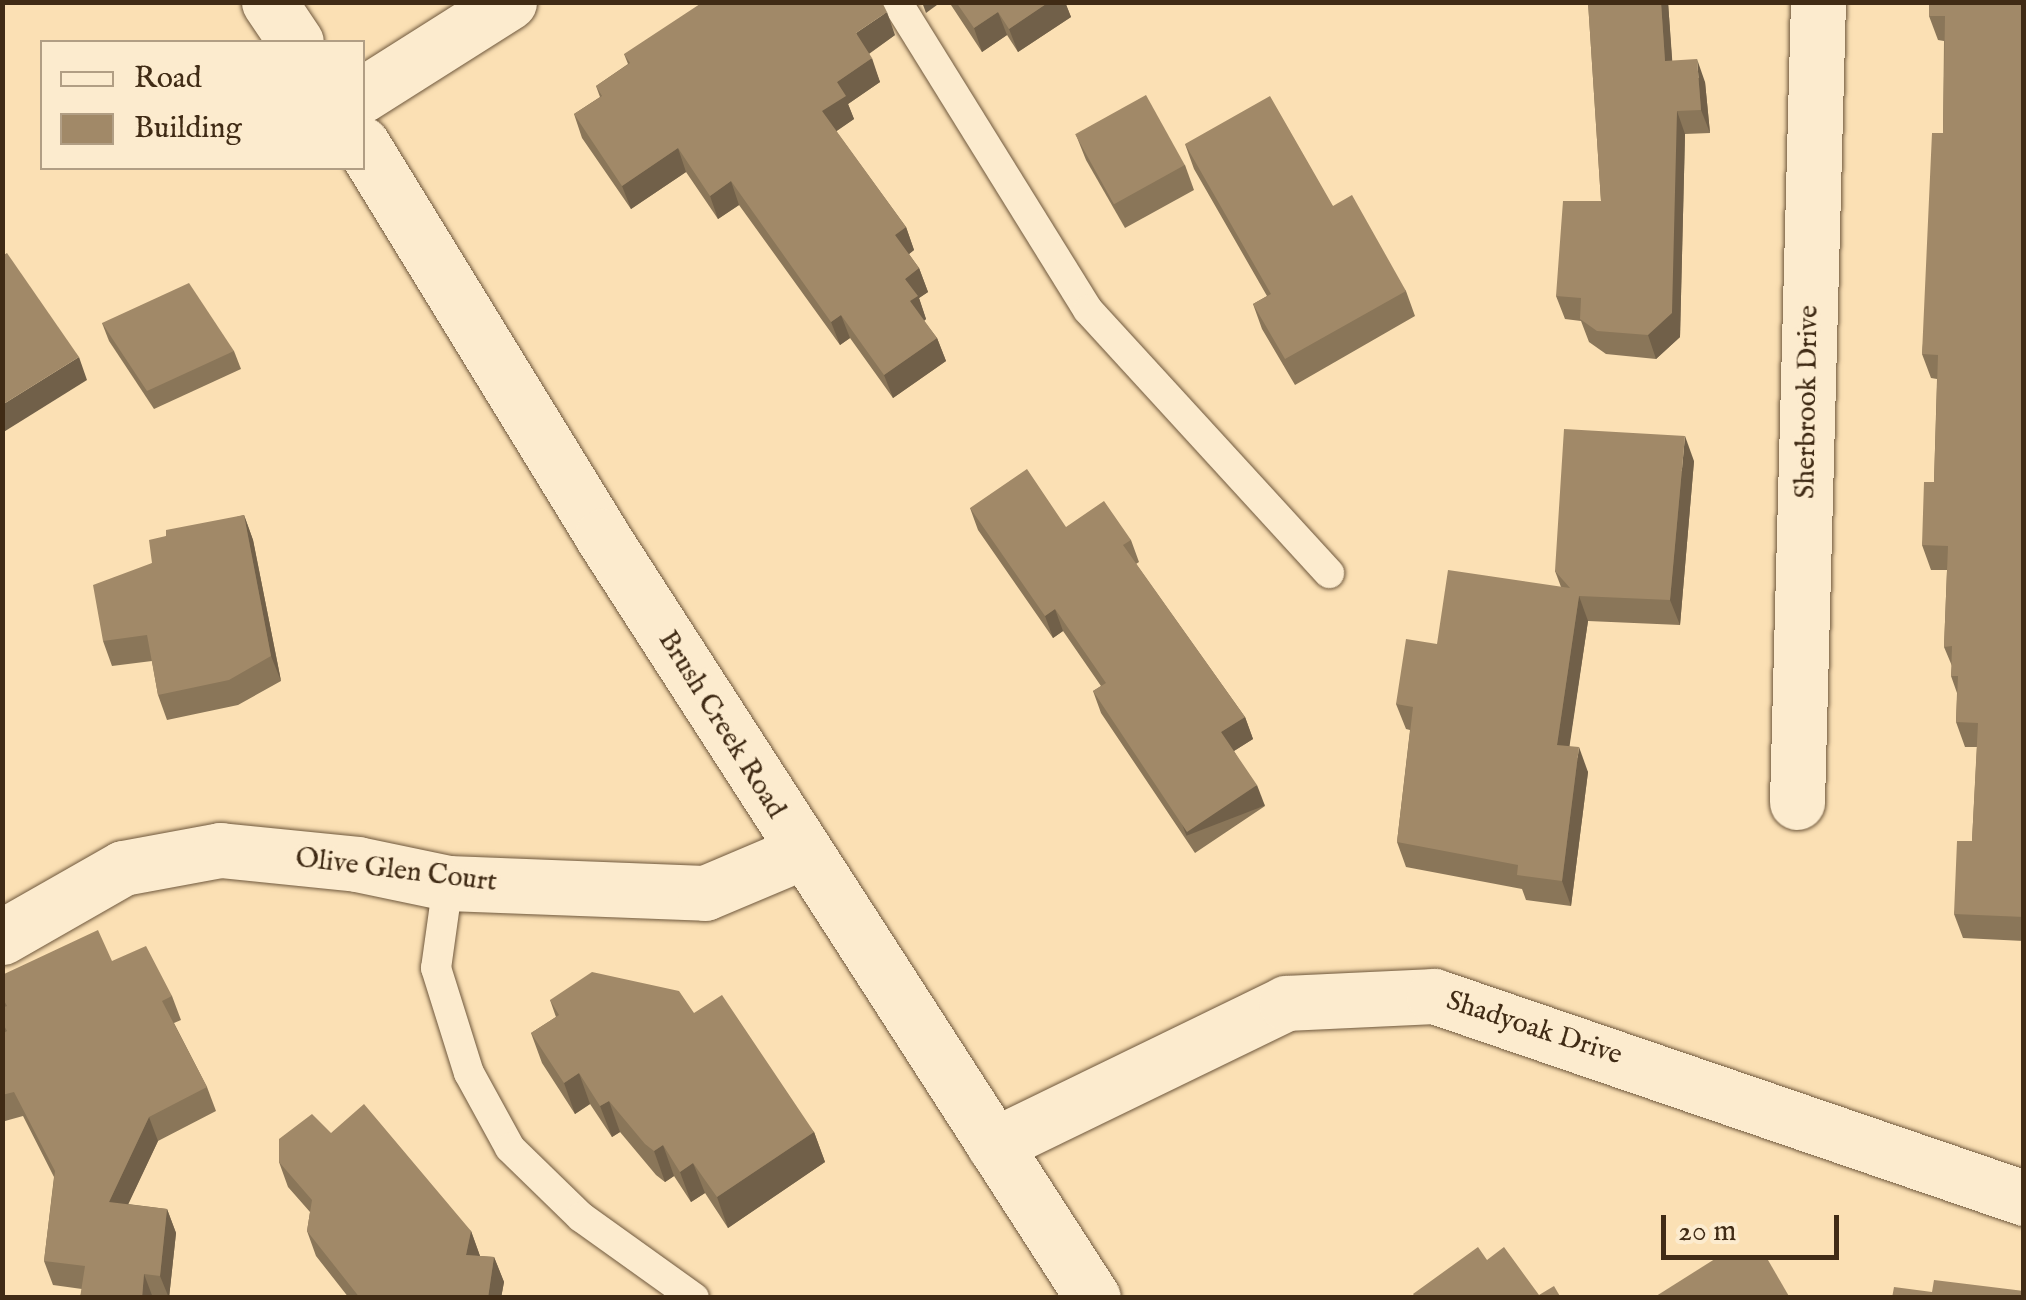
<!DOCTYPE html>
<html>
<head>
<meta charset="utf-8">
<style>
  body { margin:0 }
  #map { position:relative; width:2026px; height:1300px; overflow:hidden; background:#fbe0b4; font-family:"IM FELL English",serif }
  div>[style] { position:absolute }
  .roads { filter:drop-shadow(0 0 2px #6f583d) drop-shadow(0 0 2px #6f583d) }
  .service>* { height:30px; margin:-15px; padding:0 15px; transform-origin:15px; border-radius:15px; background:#fcebce }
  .minor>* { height:55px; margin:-27.5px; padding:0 27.5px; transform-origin:27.5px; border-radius:27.5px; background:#fcebce }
  .tertiary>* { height:55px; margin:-27.5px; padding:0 27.5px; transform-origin:27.5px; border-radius:27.5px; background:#fcebce }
  .wall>* { inset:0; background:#8a7659 }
  .shaded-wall>* { inset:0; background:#716049; transform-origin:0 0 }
  .building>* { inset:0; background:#a18968; transform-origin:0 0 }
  span { translate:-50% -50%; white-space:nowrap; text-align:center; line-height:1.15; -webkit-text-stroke:8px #fcebce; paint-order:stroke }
  .street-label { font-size:28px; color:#402b15 }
  .frame { position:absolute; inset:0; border:5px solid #402b15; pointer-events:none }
  .legend { position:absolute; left:40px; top:40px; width:325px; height:130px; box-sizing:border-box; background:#fcebce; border:2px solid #b19e84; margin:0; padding:12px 18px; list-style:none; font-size:30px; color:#402b15 }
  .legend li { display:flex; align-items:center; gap:20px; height:50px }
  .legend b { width:50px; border:2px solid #b19e84 }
  .scale { position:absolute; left:1661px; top:1215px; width:178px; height:45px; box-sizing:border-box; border:5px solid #402b15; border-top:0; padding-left:12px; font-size:30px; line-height:35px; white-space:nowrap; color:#402b15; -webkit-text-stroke:8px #fcebce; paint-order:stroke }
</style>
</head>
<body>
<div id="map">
  <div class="roads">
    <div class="service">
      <div style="left:897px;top:2px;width:362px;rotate:58.2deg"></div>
      <div style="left:1088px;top:310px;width:357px;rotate:47.5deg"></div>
      <div style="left:448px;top:883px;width:86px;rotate:98deg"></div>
      <div style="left:436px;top:968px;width:110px;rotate:72.6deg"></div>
      <div style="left:469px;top:1073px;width:85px;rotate:61.3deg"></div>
      <div style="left:510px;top:1148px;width:99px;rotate:44.2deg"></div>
      <div style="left:581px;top:1217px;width:139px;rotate:35.6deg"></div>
    </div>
    <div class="minor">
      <div style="left:362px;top:95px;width:174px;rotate:-32.3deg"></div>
      <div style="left:1797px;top:802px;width:800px;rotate:-88.5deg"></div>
      <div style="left:2px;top:937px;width:139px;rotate:-29.7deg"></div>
      <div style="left:123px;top:868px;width:99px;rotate:-10.5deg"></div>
      <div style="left:220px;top:850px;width:138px;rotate:5.8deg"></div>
      <div style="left:357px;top:864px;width:93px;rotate:11.8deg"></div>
      <div style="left:448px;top:883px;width:257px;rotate:2.2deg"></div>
      <div style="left:705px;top:893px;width:105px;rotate:-22.9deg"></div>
      <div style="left:994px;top:1145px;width:325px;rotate:-25.9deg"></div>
      <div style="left:1286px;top:1003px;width:148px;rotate:-2.7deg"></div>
      <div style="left:1434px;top:996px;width:624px;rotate:18.9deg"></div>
    </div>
    <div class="tertiary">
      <div style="left:269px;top:2px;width:48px;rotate:56deg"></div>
      <div style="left:362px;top:144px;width:460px;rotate:58.5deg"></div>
      <div style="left:602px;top:536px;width:906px;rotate:57.2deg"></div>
    </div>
  </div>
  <div class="wall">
    <div style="clip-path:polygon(949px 2px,1065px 2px,1071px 17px,1018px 52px,1007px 35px,982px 52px)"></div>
    <div style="clip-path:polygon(1588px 2px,1668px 2px,1672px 61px,1705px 82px,1710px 133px,1685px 134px,1680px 337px,1656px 359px,1606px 354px,1589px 342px,1581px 321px,1565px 319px,1556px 296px,1601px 201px)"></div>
    <div style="clip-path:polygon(2024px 2px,2024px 941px,1963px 938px,1954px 914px,1972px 841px,1977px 747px,1965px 747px,1956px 722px,1957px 693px,1951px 676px,1952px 666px,1944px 647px,1947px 570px,1931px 570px,1922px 545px,1934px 482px,1937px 379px,1931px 378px,1922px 354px,1943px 133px,1944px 41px,1938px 40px,1929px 16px)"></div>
    <div style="clip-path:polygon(895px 35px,869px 54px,880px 82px,848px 104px,854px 119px,836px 131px,906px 227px,914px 250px,909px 254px,919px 268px,928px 292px,919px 298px,926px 319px,924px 321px,937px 338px,946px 361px,893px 398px,850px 338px,840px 345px,739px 205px,718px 219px,686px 172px,631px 209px,582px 138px,574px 114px,600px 97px,596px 86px,628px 64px,624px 54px)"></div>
    <div style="clip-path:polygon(1076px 135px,1185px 165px,1194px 190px,1125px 228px,1086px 160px)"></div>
    <div style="clip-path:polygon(1185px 144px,1333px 206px,1406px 291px,1415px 316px,1295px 385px,1262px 329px,1253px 304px,1267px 296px,1194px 169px)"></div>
    <div style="clip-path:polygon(102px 323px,234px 351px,241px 369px,154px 409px,109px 341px)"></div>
    <div style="clip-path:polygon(1694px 461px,1680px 625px,1588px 621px,1569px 746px,1588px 772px,1571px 906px,1526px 900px,1522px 889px,1406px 867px,1397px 842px,1410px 730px,1406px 729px,1396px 704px,1437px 644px,1561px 587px,1555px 571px)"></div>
    <div style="clip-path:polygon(970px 508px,1131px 540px,1139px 562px,1136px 564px,1245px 717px,1253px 739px,1234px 751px,1265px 806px,1195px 853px,1101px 713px,1093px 691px,1101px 686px,1063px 631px,1053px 638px,978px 530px)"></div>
    <div style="clip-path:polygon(244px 515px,253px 540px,281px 681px,238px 705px,167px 720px,158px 695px,152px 661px,112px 666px,103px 641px,152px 563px,166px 536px)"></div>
    <div style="clip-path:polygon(112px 961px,172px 996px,181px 1020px,174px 1023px,207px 1087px,216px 1111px,158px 1141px,128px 1204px,167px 1209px,176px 1233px,169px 1298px,80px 1298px,82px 1289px,53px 1285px,44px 1261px,54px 1177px,23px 1116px,5px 1121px,2px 1115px,2px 1034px,5px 1032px,2px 1026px,2px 1008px,4px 1007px,2px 1003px,2px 975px)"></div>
    <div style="clip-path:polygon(550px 1000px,694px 1013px,814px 1132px,825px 1162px,728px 1228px,705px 1193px,691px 1202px,674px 1176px,665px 1182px,656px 1175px,620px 1132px,612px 1137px,590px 1104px,575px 1114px,542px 1063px,531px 1033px,556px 1017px)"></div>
    <div style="clip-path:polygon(331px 1133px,471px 1231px,480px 1256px,494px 1257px,504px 1282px,501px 1298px,349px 1298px,316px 1256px,307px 1231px,310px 1212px,288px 1187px,279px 1162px)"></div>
  </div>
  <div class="shaded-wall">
    <div style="clip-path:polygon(922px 2px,941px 2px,926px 13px)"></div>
    <div style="clip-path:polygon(1049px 2px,1065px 2px,1071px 17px,1018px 52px,1009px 29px)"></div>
    <div style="clip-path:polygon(1661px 2px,1668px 2px,1674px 85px,1665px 61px)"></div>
    <div style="clip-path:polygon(887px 12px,895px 35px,864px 57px,856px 33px)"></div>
    <div style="clip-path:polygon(998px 12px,1007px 35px,982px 52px,974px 28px)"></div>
    <div style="clip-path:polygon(872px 58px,880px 82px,848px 104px,854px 119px,831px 135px,822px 111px,837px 82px)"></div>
    <div style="clip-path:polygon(1697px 59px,1705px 82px,1710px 133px,1701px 110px)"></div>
    <div style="clip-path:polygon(1677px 111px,1685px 134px,1680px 337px,1656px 359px,1648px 335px)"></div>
    <div style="clip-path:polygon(678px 148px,686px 172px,631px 209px,622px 186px)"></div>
    <div style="clip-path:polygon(731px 181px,739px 205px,718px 219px,710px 196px)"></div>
    <div style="clip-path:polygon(906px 227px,914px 250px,904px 258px,895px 235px)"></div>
    <div style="clip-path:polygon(919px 268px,928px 292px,919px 298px,926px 319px,919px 325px,910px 301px,905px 279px)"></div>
    <div style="clip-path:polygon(841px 315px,850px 338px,840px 345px,831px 322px)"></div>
    <div style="clip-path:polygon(937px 338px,946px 361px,893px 398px,884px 375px)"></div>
    <div style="clip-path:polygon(79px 357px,87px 380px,2px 433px,2px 405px)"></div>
    <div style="clip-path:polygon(1685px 436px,1694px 461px,1680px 625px,1670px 600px)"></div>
    <div style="clip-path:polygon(244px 515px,253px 540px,281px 681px,271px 656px)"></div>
    <div style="clip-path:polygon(1579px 596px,1588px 621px,1566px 770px,1557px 745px)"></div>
    <div style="clip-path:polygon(1055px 609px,1063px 631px,1053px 638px,1045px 616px)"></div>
    <div style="clip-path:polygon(1245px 717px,1253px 739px,1229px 754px,1221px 732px)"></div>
    <div style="clip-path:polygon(1579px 747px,1588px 772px,1571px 906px,1562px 881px)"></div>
    <div style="left:1257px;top:785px;width:22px;height:84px;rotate:69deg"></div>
    <div style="clip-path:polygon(579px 1073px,590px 1104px,575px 1114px,564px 1083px)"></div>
    <div style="clip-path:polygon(609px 1101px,620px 1132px,612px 1137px,600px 1106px)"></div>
    <div style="clip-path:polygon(149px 1117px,158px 1141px,118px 1226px,109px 1202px)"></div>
    <div style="clip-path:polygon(814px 1132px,825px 1162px,728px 1228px,717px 1197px)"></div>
    <div style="clip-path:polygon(663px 1145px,674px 1176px,665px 1182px,654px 1151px)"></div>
    <div style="clip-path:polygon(693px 1163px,705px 1193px,691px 1202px,680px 1172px)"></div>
    <div style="clip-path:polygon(167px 1209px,176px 1233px,169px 1298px,160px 1276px)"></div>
    <div style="clip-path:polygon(471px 1231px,480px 1256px,466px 1255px)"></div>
    <div style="clip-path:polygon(494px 1257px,504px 1282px,501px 1298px,488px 1298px)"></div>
    <div style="clip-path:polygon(144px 1274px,153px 1298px,142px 1298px)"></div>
  </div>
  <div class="building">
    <div style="clip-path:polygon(703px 2px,882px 2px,887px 12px,856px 33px,872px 58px,837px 82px,846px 96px,822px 111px,906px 227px,895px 235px,919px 268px,905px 279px,918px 296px,910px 301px,937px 338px,884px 375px,841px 315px,831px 322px,731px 181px,710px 196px,678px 148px,622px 186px,574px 114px,602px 96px,596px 86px,630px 63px,624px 54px)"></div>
    <div style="clip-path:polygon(956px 2px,1049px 2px,1009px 29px,998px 12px,974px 28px)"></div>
    <div style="clip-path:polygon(1588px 2px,1661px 2px,1665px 61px,1697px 59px,1701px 110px,1677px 111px,1672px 313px,1648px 335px,1597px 331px,1580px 319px,1581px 298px,1556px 296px,1563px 201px,1601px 201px)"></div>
    <div style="clip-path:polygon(1929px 2px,2024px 2px,2024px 917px,1954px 914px,1957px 841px,1972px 841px,1978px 723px,1956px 722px,1958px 676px,1951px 676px,1952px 646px,1944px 647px,1948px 546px,1922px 545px,1924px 482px,1934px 482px,1938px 355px,1922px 354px,1932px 133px,1943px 133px,1945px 16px,1929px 16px)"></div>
    <div style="left:1146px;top:95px;width:80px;height:81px;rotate:61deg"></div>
    <div style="clip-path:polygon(1270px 96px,1333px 206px,1352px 195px,1406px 291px,1285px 359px,1253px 304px,1271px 294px,1185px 144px)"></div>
    <div style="clip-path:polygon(7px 253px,79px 357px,2px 405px,2px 256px)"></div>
    <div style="clip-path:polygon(189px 283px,234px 351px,147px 391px,102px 323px)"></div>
    <div style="clip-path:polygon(1564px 429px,1685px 436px,1670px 600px,1579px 596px,1557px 745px,1579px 747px,1562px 881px,1517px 875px,1518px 865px,1397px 842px,1413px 707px,1396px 704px,1406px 639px,1437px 644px,1448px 570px,1570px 588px,1555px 571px)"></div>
    <div style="clip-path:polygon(1027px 469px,1066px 527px,1104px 501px,1131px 540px,1123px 545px,1245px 717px,1221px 732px,1257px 785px,1187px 832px,1093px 691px,1106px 683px,1055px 609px,1045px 616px,970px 508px)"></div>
    <div style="clip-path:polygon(244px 515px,271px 656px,229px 680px,158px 695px,147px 635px,103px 641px,93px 585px,152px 563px,149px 540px,166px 536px,166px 530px)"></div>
    <div style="clip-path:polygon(98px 930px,112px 961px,146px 946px,172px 996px,162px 1001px,207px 1087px,149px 1117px,109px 1202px,167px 1209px,160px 1276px,144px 1274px,142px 1298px,80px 1298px,85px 1266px,44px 1261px,55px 1171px,14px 1092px,2px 1095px,2px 1034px,7px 1031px,2px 1022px,2px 1008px,7px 1006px,2px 997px,2px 975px)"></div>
    <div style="clip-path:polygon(592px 972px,679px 991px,694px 1013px,722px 995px,814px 1132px,717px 1197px,693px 1163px,680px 1172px,663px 1145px,654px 1151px,645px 1144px,609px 1101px,600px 1106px,579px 1073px,564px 1083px,531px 1033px,559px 1015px,550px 1000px)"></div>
    <div style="clip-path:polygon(364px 1104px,471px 1231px,466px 1255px,494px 1257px,488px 1298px,360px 1298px,307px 1231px,312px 1200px,279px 1162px,279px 1139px,312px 1114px,331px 1133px)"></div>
    <div style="clip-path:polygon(1478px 1247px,1487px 1260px,1504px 1247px,1539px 1295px,1554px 1286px,1561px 1298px,1416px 1298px,1413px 1294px)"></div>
    <div style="clip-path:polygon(1718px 1257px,1768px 1260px,1790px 1298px,1653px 1298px)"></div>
    <div style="clip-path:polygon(1934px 1280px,2024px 1291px,2024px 1298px,1892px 1298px,1894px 1287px,1932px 1292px)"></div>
  </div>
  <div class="street-label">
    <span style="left:1808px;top:402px;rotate:-89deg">Sherbrook Drive</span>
    <span style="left:721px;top:725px;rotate:58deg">Brush Creek Road</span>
    <span style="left:396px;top:871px;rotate:7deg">Olive Glen Court</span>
    <span style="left:1534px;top:1029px;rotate:18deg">Shadyoak Drive</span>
  </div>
  <div class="frame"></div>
  <ul class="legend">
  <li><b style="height:12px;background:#fcebce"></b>Road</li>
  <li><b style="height:28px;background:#a18968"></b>Building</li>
  </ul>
  <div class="scale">20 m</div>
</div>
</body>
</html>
